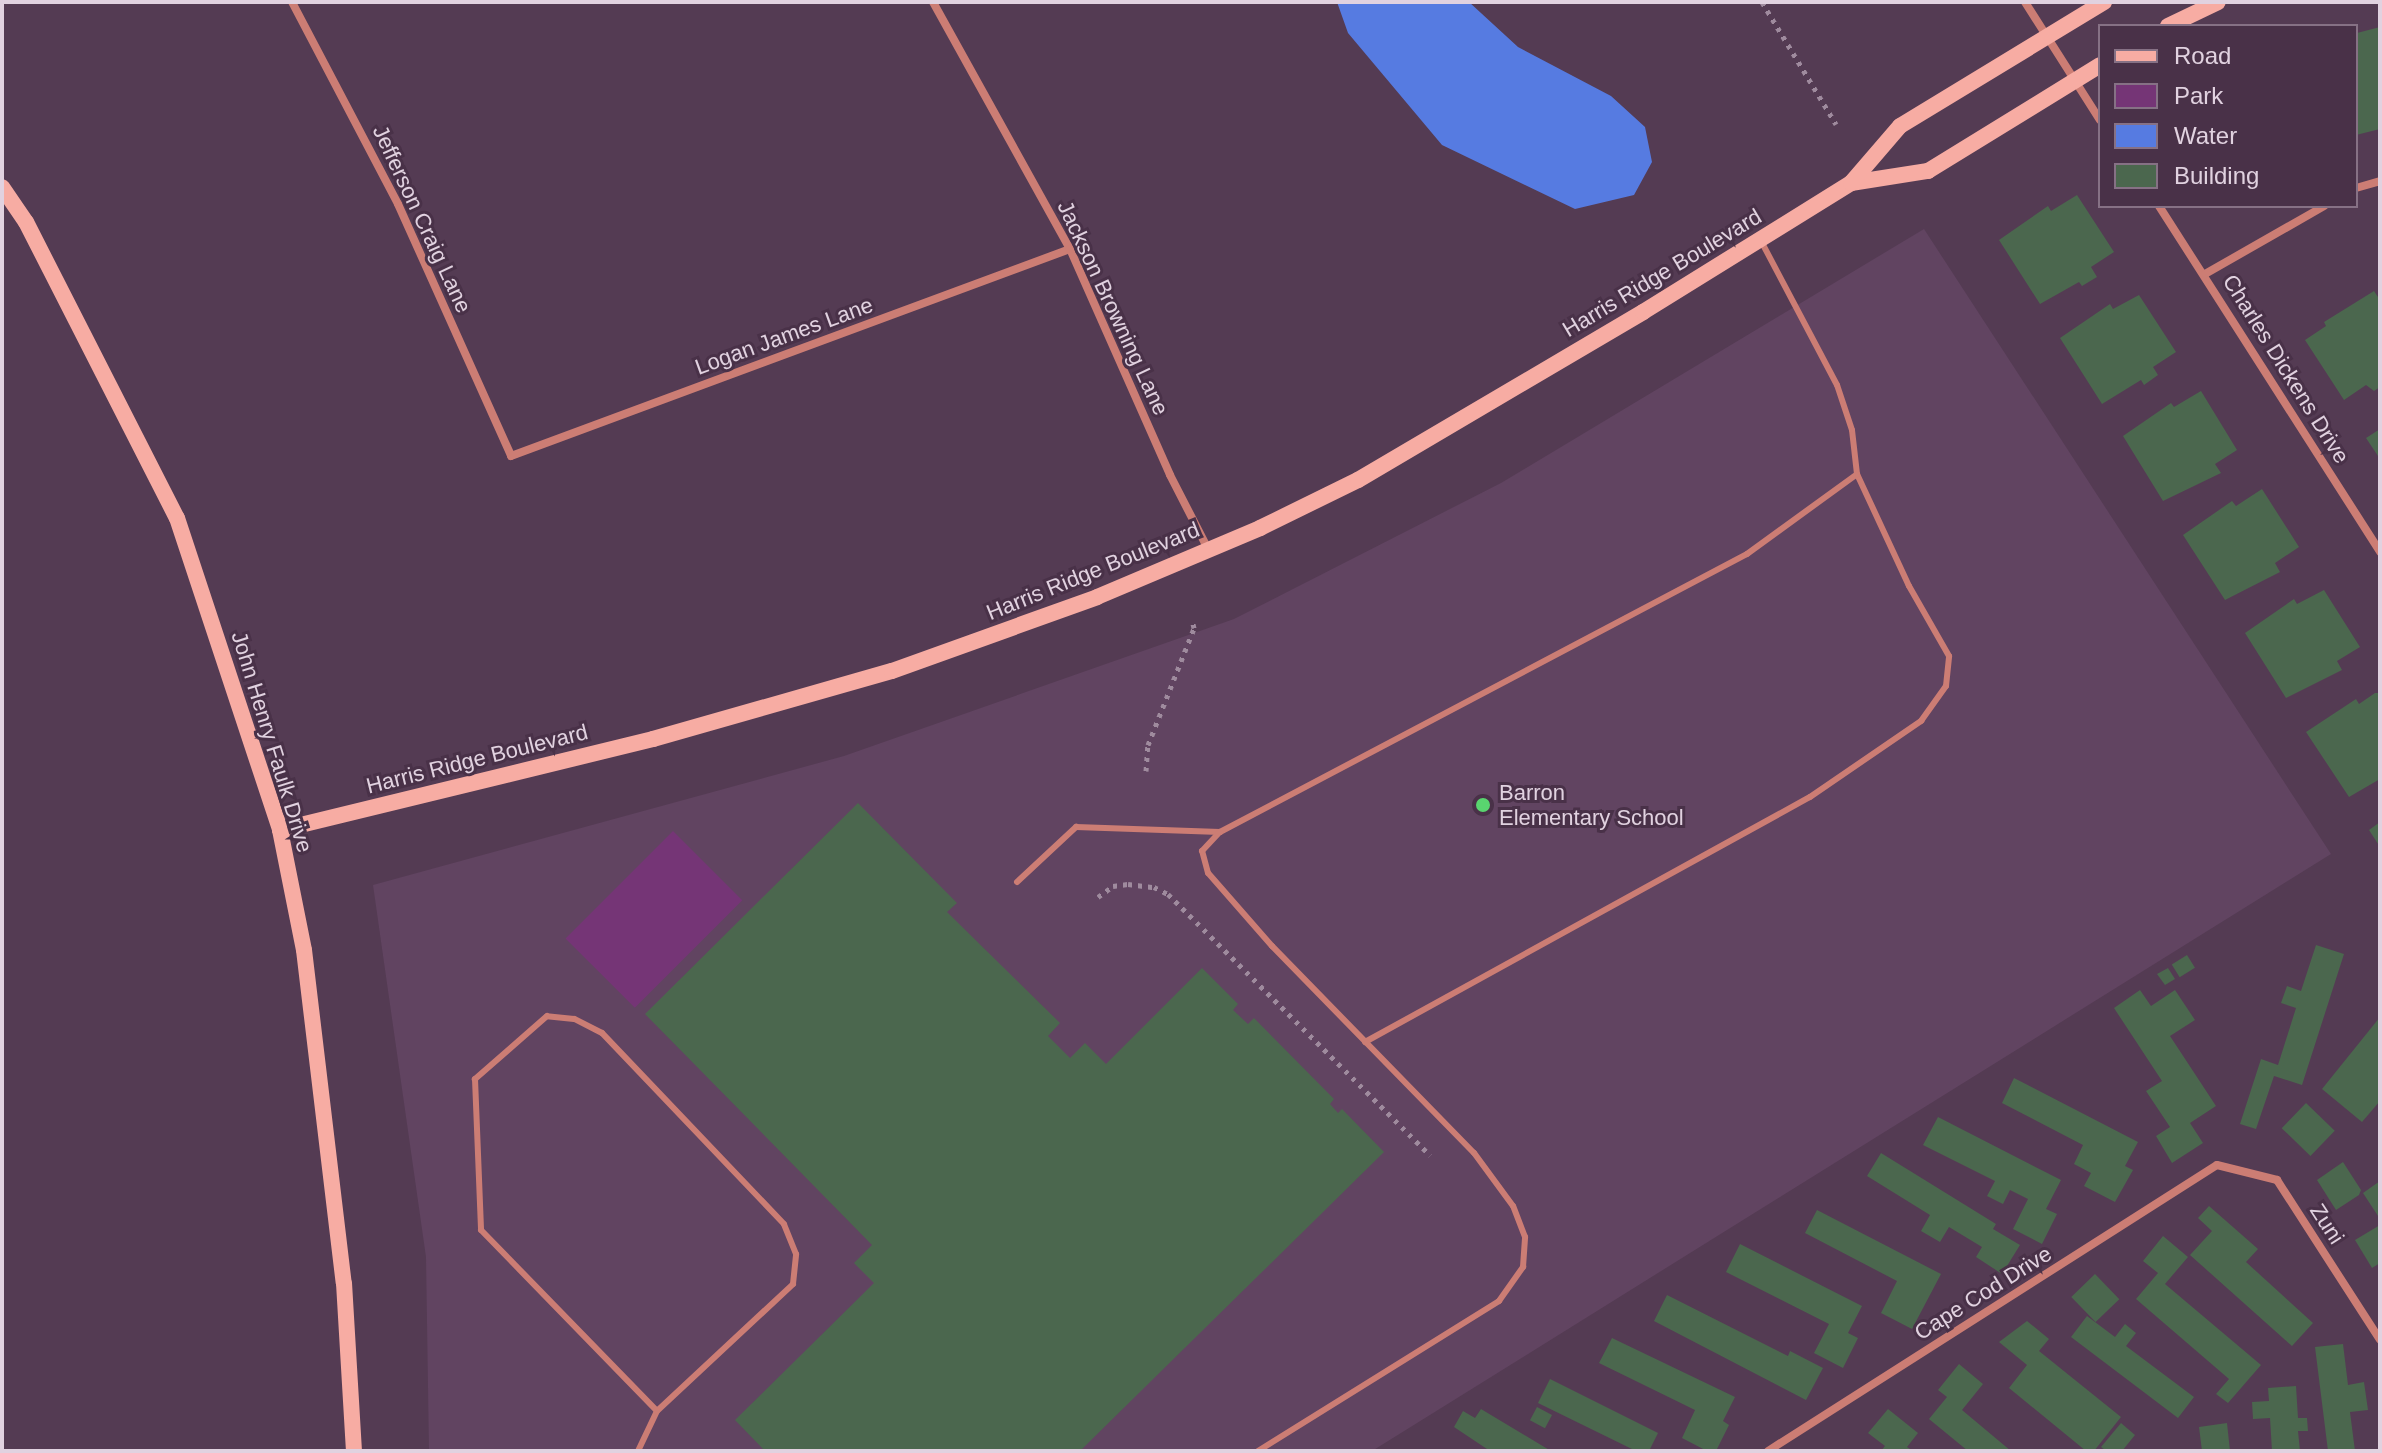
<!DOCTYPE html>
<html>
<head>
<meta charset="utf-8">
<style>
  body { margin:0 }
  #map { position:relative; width:2382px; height:1453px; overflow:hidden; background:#543b53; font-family:Helvetica,sans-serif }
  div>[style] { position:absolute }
  .built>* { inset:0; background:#614461 }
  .green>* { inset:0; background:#753576; transform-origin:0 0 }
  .water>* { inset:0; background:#567be1 }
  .building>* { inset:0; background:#4b674e; transform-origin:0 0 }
  .path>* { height:5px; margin-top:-2.5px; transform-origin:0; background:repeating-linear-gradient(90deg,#9f8b9e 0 4px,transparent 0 10px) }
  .lane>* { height:6px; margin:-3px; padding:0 3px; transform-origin:3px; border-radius:3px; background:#cc7d74 }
  .street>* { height:8px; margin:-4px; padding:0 4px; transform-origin:4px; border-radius:4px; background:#cc7d74 }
  .secondary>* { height:16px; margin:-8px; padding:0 8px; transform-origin:8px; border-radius:8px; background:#f7aca3 }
  .dots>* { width:22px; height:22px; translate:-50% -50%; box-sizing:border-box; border:4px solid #493148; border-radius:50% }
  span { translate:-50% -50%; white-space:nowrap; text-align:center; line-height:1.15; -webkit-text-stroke:6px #493148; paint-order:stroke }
  .street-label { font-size:22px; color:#e1d2e0 }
  .poi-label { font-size:22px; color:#e1d2e0 }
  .left { translate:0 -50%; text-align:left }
  .frame { position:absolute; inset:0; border:4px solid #e1d2e0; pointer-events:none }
  .legend { position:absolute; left:2098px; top:24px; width:260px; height:184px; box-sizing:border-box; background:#493148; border:2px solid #867185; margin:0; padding:10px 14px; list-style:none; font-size:24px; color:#e1d2e0 }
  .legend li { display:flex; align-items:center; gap:16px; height:40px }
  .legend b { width:40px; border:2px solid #867185 }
</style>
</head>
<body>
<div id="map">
  <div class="built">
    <div style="clip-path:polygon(1924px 229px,2331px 854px,1372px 1451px,429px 1451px,426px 1257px,373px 885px,844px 756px,1234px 619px,1501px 483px)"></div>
  </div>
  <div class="green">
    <div style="left:673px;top:831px;width:98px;height:152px;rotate:45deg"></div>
  </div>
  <div class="water">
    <div style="clip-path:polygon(1337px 2px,1469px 2px,1518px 47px,1611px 96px,1645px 127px,1652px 162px,1634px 195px,1575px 209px,1442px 145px,1348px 33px)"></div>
  </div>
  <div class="building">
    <div style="clip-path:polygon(2380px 27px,2380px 129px,2356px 135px,2357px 33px)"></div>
    <div style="clip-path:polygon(2077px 195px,2114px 252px,2091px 267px,2097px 277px,2082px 286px,2079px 282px,2040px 304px,1999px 240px,2048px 206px,2051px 211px)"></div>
    <div style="clip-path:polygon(2374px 291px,2380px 300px,2380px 387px,2374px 391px,2366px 385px,2344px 400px,2305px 340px,2326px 326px,2324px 322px)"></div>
    <div style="clip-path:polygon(2139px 295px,2176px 352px,2153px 367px,2158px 375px,2144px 385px,2141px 380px,2102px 404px,2060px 338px,2110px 304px,2113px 309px)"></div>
    <div style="clip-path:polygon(2201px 391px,2237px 450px,2215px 464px,2221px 473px,2163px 501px,2123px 436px,2171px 403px,2174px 407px)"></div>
    <div style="clip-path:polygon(2380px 429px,2380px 459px,2366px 438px)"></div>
    <div style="clip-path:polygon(2262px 489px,2299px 547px,2275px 563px,2280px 572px,2225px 600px,2183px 535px,2232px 501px,2236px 506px)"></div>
    <div style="clip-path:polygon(2324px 590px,2360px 647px,2337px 661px,2342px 670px,2286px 698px,2245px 633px,2294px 599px,2297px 604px)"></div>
    <div style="clip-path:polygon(2375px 693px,2380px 693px,2380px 779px,2349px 797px,2306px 732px,2356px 699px,2359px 704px)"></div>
    <div style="clip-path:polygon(858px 803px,957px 903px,947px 912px,1060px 1023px,1048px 1036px,1070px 1058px,1085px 1043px,1106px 1064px,1202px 968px,1238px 1004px,1233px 1010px,1248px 1024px,1254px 1018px,1334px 1099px,1330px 1104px,1338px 1113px,1342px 1109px,1384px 1152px,1080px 1451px,765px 1451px,735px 1420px,874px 1283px,854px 1263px,872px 1245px,645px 1014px)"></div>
    <div style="clip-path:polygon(2380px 822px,2380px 847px,2369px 830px)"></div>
    <div style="clip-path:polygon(2316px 945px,2344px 954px,2302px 1085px,2274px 1076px,2256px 1129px,2240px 1124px,2261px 1059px,2278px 1065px,2296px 1008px,2281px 1003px,2287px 986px,2301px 991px)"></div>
    <div style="left:2187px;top:955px;width:15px;height:18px;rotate:58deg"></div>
    <div style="clip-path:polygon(2168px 968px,2175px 979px,2165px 985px,2157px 974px)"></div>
    <div style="clip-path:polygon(2140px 990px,2151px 1006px,2175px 990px,2195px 1020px,2170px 1036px,2216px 1106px,2190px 1123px,2203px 1143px,2172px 1163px,2156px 1136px,2170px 1127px,2146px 1091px,2162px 1081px,2114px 1008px)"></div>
    <div style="clip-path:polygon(2380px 1017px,2380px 1101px,2362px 1122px,2322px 1089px)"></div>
    <div style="clip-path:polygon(2014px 1078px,2138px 1142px,2125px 1166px,2133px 1170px,2115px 1202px,2084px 1186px,2091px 1173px,2074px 1164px,2083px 1145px,2002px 1103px)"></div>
    <div style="left:2306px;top:1103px;width:40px;height:35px;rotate:44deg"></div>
    <div style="clip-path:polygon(1938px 1117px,2061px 1180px,2046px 1209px,2057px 1214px,2042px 1244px,2013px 1229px,2028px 1199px,2010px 1190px,2003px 1204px,1987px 1196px,1995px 1181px,1923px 1145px)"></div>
    <div style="clip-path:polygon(1881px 1153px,1996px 1224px,1993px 1229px,2020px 1245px,2002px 1274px,1976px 1257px,1982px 1247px,1949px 1227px,1940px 1242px,1921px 1231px,1930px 1215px,1867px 1176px)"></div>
    <div style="clip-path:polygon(2343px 1162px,2361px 1190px,2359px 1195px,2336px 1210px,2317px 1180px)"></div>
    <div style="clip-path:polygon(2380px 1181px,2380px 1219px,2363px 1193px)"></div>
    <div style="clip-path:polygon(2209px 1206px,2258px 1249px,2246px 1262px,2313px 1323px,2292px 1346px,2190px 1255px,2212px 1231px,2198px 1218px)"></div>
    <div style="clip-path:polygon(1817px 1210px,1941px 1274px,1912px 1329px,1881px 1313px,1897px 1281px,1805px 1233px)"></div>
    <div style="clip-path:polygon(2380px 1225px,2380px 1263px,2372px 1268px,2355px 1240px)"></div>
    <div style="clip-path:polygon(2163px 1236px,2188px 1257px,2165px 1284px,2261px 1365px,2228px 1403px,2216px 1394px,2229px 1379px,2136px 1299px,2158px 1273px,2143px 1261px)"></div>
    <div style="clip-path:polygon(1740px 1244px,1862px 1306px,1848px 1333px,1858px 1338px,1843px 1368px,1814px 1353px,1829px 1324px,1726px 1272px)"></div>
    <div style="left:2095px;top:1274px;width:35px;height:33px;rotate:46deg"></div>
    <div style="clip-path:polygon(1667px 1295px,1788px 1356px,1790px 1351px,1823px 1368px,1806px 1400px,1654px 1321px)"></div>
    <div style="clip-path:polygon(2087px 1316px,2115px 1337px,2125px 1324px,2136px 1333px,2126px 1346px,2194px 1397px,2178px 1418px,2071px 1337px)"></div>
    <div style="clip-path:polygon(2027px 1321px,2049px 1339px,2039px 1351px,2121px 1417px,2094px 1451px,2086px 1451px,2009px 1388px,2027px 1365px,1999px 1342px)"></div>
    <div style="clip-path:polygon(1612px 1338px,1735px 1397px,1723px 1421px,1729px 1425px,1716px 1451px,1707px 1451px,1682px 1438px,1695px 1410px,1599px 1363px)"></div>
    <div style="clip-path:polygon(2343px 1344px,2348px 1385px,2364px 1382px,2368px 1410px,2350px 1412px,2355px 1451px,2328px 1451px,2315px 1347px)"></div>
    <div style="clip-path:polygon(1959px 1364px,1983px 1384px,1962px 1410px,2011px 1451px,1968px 1451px,1929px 1419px,1947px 1397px,1938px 1390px)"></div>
    <div style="clip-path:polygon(1550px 1379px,1658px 1433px,1649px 1451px,1636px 1451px,1538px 1403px)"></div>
    <div style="clip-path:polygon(2296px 1386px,2298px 1418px,2307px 1418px,2308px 1431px,2298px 1431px,2300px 1451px,2272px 1451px,2270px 1418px,2253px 1419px,2252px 1402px,2269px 1401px,2268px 1388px)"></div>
    <div style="left:1537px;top:1407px;width:17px;height:15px;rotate:28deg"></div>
    <div style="clip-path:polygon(1481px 1409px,1551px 1451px,1490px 1451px,1454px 1427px,1463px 1411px,1475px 1418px)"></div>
    <div style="clip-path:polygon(1888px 1409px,1918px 1433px,1907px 1447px,1913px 1451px,1881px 1451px,1885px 1446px,1868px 1433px)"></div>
    <div style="clip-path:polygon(2121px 1423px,2135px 1435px,2122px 1451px,2106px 1451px,2101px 1447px)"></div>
    <div style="clip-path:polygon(2227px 1423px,2230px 1451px,2202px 1451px,2199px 1427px)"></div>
  </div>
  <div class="path">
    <div style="left:1762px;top:2px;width:143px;rotate:58.8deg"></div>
    <div style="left:1146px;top:771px;width:26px;rotate:-86deg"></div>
    <div style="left:1148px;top:745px;width:126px;rotate:-68.5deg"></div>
    <div style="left:1194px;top:628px;width:9px;rotate:-103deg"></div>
    <div style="left:1098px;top:897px;width:19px;rotate:-36deg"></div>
    <div style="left:1113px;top:886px;width:15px;rotate:-8deg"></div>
    <div style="left:1128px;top:884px;width:26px;rotate:7deg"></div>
    <div style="left:1154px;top:887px;width:16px;rotate:27deg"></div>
    <div style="left:1168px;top:894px;width:370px;rotate:44.9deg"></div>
  </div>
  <div class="lane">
    <div style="left:1017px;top:882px;width:81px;rotate:-43deg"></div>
    <div style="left:1076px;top:827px;width:144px;rotate:2deg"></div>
    <div style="left:1365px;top:1042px;width:508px;rotate:-28.84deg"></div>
    <div style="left:1810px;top:797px;width:135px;rotate:-34.4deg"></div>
    <div style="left:1921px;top:721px;width:43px;rotate:-54.5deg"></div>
    <div style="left:1946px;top:686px;width:30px;rotate:-84deg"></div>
    <div style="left:1949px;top:656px;width:81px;rotate:-119.7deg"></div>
    <div style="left:1909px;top:586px;width:123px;rotate:-114.9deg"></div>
    <div style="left:1857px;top:474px;width:44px;rotate:-96.5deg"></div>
    <div style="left:1852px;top:430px;width:47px;rotate:-108.4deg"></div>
    <div style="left:1837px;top:385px;width:165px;rotate:-117.8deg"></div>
    <div style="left:638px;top:1451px;width:44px;rotate:-64.6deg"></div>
    <div style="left:657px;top:1411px;width:186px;rotate:-43deg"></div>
    <div style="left:793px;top:1284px;width:30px;rotate:-84deg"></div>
    <div style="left:796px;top:1254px;width:32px;rotate:-112deg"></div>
    <div style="left:784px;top:1224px;width:264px;rotate:-133.6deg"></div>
    <div style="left:602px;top:1033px;width:31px;rotate:-153deg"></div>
    <div style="left:574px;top:1019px;width:27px;rotate:-174deg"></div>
    <div style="left:547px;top:1016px;width:96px;rotate:138.8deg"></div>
    <div style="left:475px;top:1079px;width:151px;rotate:87.7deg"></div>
    <div style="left:481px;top:1230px;width:252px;rotate:45.8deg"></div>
    <div style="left:1258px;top:1451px;width:284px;rotate:-31.9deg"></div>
    <div style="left:1499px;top:1301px;width:42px;rotate:-54.8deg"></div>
    <div style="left:1523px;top:1267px;width:30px;rotate:-86deg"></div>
    <div style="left:1525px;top:1237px;width:33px;rotate:-111deg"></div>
    <div style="left:1513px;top:1206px;width:66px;rotate:-126.3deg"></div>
    <div style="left:1474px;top:1153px;width:289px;rotate:-134.3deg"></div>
    <div style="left:1272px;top:946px;width:97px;rotate:-131.2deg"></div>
    <div style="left:1208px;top:873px;width:23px;rotate:-105deg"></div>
    <div style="left:1202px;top:851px;width:26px;rotate:-47deg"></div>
    <div style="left:1220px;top:832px;width:596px;rotate:-27.81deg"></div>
    <div style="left:1747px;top:554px;width:136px;rotate:-36deg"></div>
  </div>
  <div class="street">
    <div style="left:292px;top:2px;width:228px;rotate:62.3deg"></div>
    <div style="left:398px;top:204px;width:276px;rotate:65.8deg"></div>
    <div style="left:511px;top:456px;width:596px;rotate:-20.32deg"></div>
    <div style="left:933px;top:2px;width:282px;rotate:61deg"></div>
    <div style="left:1070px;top:249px;width:247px;rotate:66.1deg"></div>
    <div style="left:1170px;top:475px;width:83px;rotate:62.8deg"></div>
    <div style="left:2025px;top:2px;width:140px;rotate:57.6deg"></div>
    <div style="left:2356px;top:188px;width:25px;rotate:-16deg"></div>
    <div style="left:2159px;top:206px;width:411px;rotate:57.4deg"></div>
    <div style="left:2205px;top:274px;width:137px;rotate:-29.7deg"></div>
    <div style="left:1768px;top:1451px;width:532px;rotate:-32.5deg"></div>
    <div style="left:2217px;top:1165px;width:62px;rotate:14deg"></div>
    <div style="left:2277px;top:1180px;width:190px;rotate:57.2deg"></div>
  </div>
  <div class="secondary">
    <div style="left:2168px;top:26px;width:55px;rotate:-25.6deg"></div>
    <div style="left:1851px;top:183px;width:78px;rotate:-8.9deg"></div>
    <div style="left:1928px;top:171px;width:202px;rotate:-31.6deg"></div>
    <div style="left:2px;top:187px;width:42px;rotate:55.6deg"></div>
    <div style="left:26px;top:222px;width:332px;rotate:63deg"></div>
    <div style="left:177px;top:518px;width:329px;rotate:71.7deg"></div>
    <div style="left:280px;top:830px;width:122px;rotate:78.7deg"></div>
    <div style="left:304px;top:950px;width:335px;rotate:83.2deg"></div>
    <div style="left:344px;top:1283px;width:168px;rotate:86.6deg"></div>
    <div style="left:280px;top:830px;width:384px;rotate:-13.7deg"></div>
    <div style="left:653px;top:739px;width:248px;rotate:-15.9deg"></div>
    <div style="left:892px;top:671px;width:218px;rotate:-19.8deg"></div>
    <div style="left:1097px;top:597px;width:177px;rotate:-22.9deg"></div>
    <div style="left:1260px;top:528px;width:109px;rotate:-26.1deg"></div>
    <div style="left:1358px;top:480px;width:331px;rotate:-30.5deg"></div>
    <div style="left:1643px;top:312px;width:245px;rotate:-31.8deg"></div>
    <div style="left:1851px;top:183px;width:75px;rotate:-49.3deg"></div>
    <div style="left:1900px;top:126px;width:239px;rotate:-31.3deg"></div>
  </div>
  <div class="dots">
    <div style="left:1483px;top:805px;background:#59d56f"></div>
  </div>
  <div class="street-label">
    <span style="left:422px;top:219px;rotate:65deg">Jefferson Craig Lane</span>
    <span style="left:1662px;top:273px;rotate:-31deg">Harris Ridge Boulevard</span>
    <span style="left:1113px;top:308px;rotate:65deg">Jackson Browning Lane</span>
    <span style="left:784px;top:336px;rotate:-20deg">Logan James Lane</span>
    <span style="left:2286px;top:369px;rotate:58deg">Charles Dickens Drive</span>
    <span style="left:1093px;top:571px;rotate:-22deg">Harris Ridge Boulevard</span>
    <span style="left:272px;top:742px;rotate:73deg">John Henry Faulk Drive</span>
    <span style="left:477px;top:759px;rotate:-14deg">Harris Ridge Boulevard</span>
    <span style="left:2327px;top:1224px;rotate:57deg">Zuni</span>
    <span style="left:1983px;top:1293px;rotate:-32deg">Cape Cod Drive</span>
  </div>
  <div class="poi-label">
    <span class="left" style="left:1499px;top:805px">Barron<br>Elementary School</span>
  </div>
  <div class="frame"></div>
  <ul class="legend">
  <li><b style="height:10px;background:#f7aca3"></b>Road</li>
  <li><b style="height:22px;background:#753576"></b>Park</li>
  <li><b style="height:22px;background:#567be1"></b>Water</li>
  <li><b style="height:22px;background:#4b674e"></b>Building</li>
  </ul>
</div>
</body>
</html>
